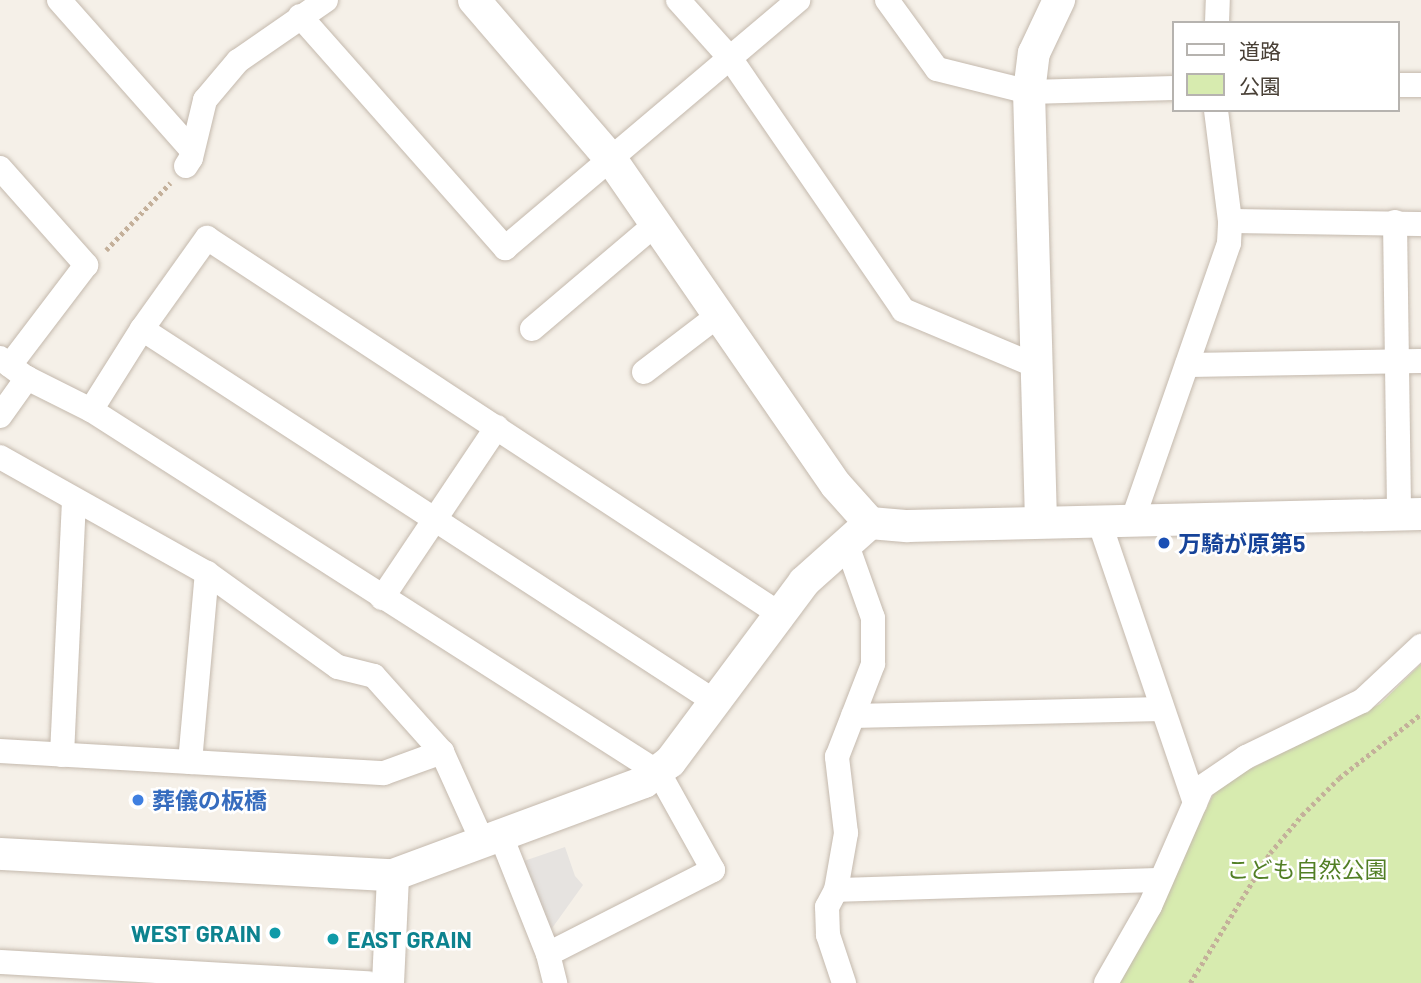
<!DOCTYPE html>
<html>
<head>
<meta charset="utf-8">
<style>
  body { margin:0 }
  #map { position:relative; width:1421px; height:983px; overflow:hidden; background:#f5f0e8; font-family:Barlow,"Noto Sans JP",sans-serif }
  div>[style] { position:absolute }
  .green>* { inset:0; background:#d7ebaf }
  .parking>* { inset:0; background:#e6e3e0 }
  .path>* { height:4.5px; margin-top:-2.25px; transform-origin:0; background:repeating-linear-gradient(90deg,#c4b09a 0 3.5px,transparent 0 7px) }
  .roads { filter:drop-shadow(0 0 2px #c4b9ad) drop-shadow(0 0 2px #c4b9ad) }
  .minor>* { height:24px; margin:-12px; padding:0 12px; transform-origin:12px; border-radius:12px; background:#fff }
  .tertiary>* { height:32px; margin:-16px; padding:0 16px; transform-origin:16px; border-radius:16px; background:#fff }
  .dots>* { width:19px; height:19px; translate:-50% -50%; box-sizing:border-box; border:4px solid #fff; border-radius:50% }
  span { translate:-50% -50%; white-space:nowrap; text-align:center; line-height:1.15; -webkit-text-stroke:5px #fff; paint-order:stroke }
  .transit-label { font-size:23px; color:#164399; font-weight:700 }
  .left { translate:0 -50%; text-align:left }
  .shop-label { font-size:23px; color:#366cbe; font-weight:700 }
  .park-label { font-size:23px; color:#527f25 }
  .culture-label { font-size:23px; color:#0d838f; font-weight:700 }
  .right { translate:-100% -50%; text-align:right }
  .legend { position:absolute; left:1172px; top:21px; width:228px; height:91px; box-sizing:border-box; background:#fff; border:2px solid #b6b3af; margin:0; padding:9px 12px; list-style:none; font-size:21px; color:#494036 }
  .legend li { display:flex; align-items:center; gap:14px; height:35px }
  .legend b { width:35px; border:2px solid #b6b3af }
</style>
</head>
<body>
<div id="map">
  <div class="green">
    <div style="clip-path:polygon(1421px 664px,1421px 983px,1119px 983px,1218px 785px,1380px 704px)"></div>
  </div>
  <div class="parking">
    <div style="clip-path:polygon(565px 847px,575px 876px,583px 885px,550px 931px,524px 861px)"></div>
  </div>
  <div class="path">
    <div style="left:106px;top:250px;width:93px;rotate:-46.3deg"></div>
    <div style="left:1190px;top:983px;width:153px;rotate:-58.4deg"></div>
    <div style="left:1270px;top:853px;width:50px;rotate:-49.9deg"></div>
    <div style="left:1302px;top:815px;width:52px;rotate:-45deg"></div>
    <div style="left:1339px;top:778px;width:104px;rotate:-38deg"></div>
  </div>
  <div class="roads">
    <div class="minor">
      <div style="left:59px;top:0;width:199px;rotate:48.5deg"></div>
      <div style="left:678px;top:0;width:78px;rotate:48.1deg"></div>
      <div style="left:730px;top:58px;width:306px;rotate:55.5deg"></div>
      <div style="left:903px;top:310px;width:144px;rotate:22.8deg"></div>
      <div style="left:887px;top:0;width:85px;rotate:54.1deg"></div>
      <div style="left:937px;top:69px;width:95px;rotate:14deg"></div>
      <div style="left:1029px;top:92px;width:145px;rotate:-1.6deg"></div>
      <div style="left:300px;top:16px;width:310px;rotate:48.5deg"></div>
      <div style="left:505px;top:248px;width:384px;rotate:-40.2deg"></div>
      <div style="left:1217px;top:23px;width:23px;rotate:-88deg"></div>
      <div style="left:1398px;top:85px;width:23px"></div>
      <div style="left:186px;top:166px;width:9px;rotate:-58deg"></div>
      <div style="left:191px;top:158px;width:60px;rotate:-76.4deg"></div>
      <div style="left:205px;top:100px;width:51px;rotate:-49.8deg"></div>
      <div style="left:238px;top:61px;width:107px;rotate:-34.7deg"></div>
      <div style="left:0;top:168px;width:130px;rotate:48.4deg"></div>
      <div style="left:86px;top:265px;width:126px;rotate:127.2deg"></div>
      <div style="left:1230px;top:221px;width:191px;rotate:0.9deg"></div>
      <div style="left:1395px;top:222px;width:293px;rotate:89.2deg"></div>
      <div style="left:142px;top:329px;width:682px;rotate:33.04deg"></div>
      <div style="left:532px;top:329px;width:164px;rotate:-40.3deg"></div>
      <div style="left:0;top:358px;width:34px;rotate:37deg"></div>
      <div style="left:27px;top:378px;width:72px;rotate:26.6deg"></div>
      <div style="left:91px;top:410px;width:674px;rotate:32.58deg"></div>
      <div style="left:659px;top:773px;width:111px;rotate:60.9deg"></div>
      <div style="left:713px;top:870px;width:185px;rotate:153deg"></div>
      <div style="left:1187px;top:365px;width:234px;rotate:-1deg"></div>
      <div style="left:644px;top:372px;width:96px;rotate:-37.3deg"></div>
      <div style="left:91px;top:410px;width:96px;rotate:-57.8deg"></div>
      <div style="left:142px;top:329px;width:112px;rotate:-54.5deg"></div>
      <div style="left:207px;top:238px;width:683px;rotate:33.29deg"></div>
      <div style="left:0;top:416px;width:47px;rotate:-54.6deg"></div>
      <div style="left:0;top:457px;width:237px;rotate:29.3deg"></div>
      <div style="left:207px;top:573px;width:161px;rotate:35.7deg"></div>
      <div style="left:338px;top:667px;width:37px;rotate:14deg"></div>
      <div style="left:374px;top:676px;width:102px;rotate:48.2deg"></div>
      <div style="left:442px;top:752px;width:100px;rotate:65.7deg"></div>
      <div style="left:1133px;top:519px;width:292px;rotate:-70.8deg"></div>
      <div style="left:1229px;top:243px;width:22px;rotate:-87deg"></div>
      <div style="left:1230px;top:221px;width:112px;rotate:-97.2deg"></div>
      <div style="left:1099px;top:521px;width:298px;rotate:71.2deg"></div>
      <div style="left:382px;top:598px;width:206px;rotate:-56.1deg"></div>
      <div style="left:853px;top:716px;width:309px;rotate:-1.3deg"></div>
      <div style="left:0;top:751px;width:385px;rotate:3.3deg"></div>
      <div style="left:384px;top:773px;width:62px;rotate:-19.9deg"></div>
      <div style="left:62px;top:755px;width:255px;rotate:-87.3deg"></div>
      <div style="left:190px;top:762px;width:190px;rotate:-84.9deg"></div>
      <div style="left:501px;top:836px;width:127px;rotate:68.3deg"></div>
      <div style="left:548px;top:954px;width:30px;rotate:76deg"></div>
      <div style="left:836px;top:890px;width:325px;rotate:-1.8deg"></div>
      <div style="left:0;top:962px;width:369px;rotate:3.3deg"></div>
      <div style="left:844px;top:983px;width:51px;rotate:-108.4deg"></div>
      <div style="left:828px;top:935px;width:28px;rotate:-92deg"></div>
      <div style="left:827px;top:907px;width:19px;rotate:-62deg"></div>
      <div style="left:836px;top:890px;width:58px;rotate:-80deg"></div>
      <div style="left:846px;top:833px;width:77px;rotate:-96.8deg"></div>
      <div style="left:837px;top:757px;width:100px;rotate:-68.8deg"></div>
      <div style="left:873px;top:664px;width:46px;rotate:-90deg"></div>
      <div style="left:873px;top:618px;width:81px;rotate:-109.6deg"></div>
      <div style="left:1106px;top:983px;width:89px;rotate:-60.3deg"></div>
      <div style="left:1150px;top:906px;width:130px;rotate:-66.4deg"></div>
      <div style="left:1202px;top:787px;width:53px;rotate:-34.3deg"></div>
      <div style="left:1246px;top:757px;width:129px;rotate:-25.8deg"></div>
      <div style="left:1362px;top:701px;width:81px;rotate:-43deg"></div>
    </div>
    <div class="tertiary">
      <div style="left:474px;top:0;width:210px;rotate:49.3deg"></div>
      <div style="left:611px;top:159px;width:396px;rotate:55.4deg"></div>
      <div style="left:836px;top:485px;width:51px;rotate:48.2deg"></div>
      <div style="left:870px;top:523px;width:38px;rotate:5deg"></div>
      <div style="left:908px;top:526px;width:513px;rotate:-1.34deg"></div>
      <div style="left:1041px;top:521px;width:429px;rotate:-91.6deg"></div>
      <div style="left:1029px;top:92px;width:39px;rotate:-83deg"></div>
      <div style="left:1034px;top:53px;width:59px;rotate:-64.7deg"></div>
      <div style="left:0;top:854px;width:394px;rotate:3.1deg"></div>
      <div style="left:393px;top:875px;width:268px;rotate:-20.3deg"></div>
      <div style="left:644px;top:782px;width:33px;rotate:-38deg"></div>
      <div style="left:670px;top:762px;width:224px;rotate:-53.3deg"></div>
      <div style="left:804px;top:582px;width:89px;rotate:-41.8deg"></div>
      <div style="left:388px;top:983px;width:108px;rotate:-87.3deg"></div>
    </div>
  </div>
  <div class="dots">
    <div style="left:1164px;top:543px;background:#1a4fb4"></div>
    <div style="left:138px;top:800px;background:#3f7fe0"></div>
    <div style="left:275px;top:933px;background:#0f9aa8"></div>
    <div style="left:333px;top:939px;background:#0f9aa8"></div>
  </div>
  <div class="transit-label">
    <span class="left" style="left:1178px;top:543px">万騎が原第5</span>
  </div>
  <div class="shop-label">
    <span class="left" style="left:152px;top:800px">葬儀の板橋</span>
  </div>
  <div class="park-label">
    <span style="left:1307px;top:869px">こども自然公園</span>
  </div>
  <div class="culture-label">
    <span class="right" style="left:261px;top:933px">WEST GRAIN</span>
    <span class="left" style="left:347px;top:939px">EAST GRAIN</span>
  </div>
  <ul class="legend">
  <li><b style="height:9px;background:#fff"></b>道路</li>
  <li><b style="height:19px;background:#d7ebaf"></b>公園</li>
  </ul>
</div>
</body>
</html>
